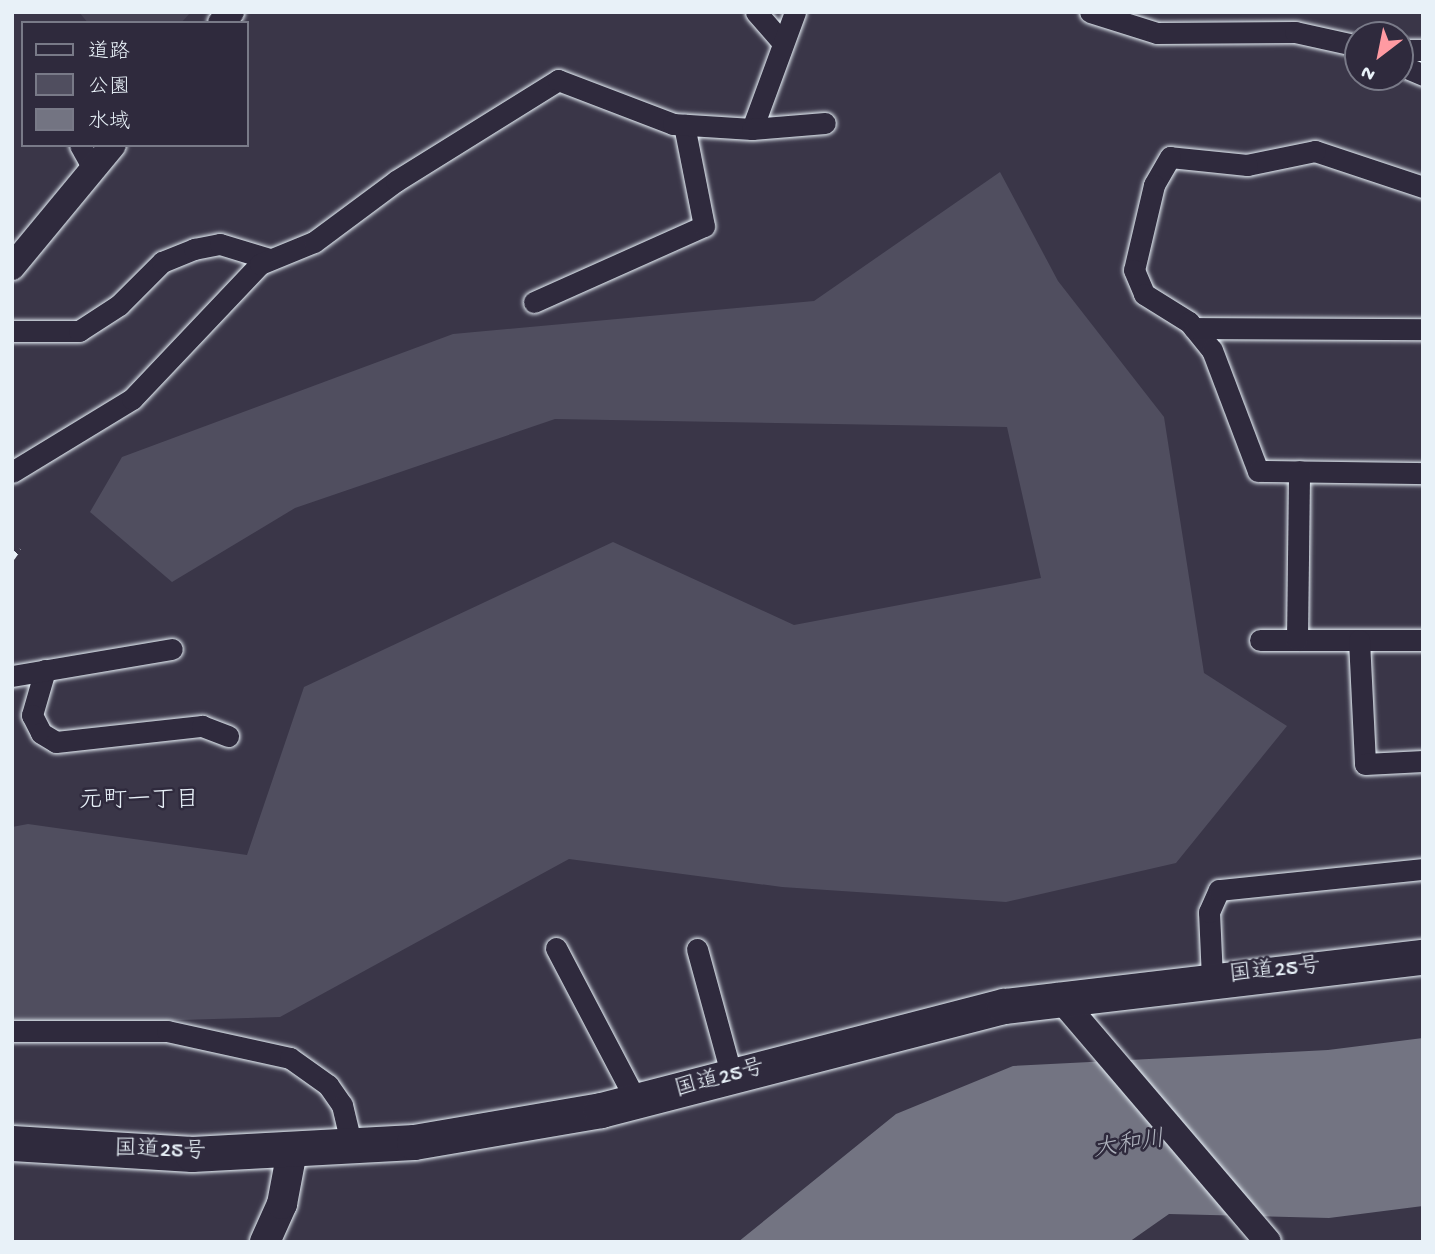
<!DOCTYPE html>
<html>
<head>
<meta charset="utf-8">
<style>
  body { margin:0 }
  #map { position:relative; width:1435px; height:1254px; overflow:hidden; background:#3a3648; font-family:"Gochi Hand","Klee One",sans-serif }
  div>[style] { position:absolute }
  .built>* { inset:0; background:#464354 }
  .green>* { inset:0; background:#504e5f }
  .water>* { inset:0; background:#737482 }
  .path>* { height:4.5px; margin-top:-2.25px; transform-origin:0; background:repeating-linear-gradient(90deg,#e8f1f8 0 7px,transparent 0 12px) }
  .roads { filter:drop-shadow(0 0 2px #e8f1f8) drop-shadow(0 0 2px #e8f1f8) }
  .minor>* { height:21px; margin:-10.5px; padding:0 10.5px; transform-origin:10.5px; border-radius:10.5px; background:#2f2a3d }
  .tertiary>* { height:26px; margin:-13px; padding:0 13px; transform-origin:13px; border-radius:13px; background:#2f2a3d }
  .secondary>* { height:30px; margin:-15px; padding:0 15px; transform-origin:15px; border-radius:15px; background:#2f2a3d }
  .trunk>* { height:35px; margin:-17.5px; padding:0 17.5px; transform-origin:17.5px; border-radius:17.5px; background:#2f2a3d }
  span { translate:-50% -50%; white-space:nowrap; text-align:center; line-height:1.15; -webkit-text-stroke:5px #2f2a3d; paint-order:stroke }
  .street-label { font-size:23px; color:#e8f1f8 }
  .neighbourhood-label { font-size:24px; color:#e8f1f8 }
  .water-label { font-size:24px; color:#aeb2bd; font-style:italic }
  .frame { position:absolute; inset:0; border:14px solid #e8f1f8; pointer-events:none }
  .legend { position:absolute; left:21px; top:21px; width:228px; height:126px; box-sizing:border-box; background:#2f2a3d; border:2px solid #797a88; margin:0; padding:9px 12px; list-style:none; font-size:21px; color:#e8f1f8 }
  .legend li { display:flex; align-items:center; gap:14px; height:35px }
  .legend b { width:35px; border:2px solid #797a88 }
  .north { position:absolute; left:1344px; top:21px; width:70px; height:70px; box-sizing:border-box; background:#2f2a3d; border:2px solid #797a88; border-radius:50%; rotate:212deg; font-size:19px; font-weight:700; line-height:28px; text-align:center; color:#e8f1f8 }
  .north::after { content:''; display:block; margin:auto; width:24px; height:32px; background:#ff9aa2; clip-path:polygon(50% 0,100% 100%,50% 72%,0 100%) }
</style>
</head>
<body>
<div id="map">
  <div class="built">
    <div style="clip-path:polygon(79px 12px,191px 12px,181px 23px,88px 23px)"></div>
  </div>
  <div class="green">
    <div style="clip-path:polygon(1000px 172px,1058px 281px,1164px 417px,1204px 673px,1287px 726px,1176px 863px,1006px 902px,782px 887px,569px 859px,280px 1017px,12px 1025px,12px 827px,28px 824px,247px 855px,304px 687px,613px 542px,794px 625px,1041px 578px,1007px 427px,555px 419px,295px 508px,172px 582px,90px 512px,122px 457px,453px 334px,814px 301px)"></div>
  </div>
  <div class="water">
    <div style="clip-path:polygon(1423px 1038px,1423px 1206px,1329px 1218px,1169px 1214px,1129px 1242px,738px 1242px,896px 1114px,1013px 1066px,1328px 1050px)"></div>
  </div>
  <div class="path">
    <div style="left:12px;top:558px;width:12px;rotate:-55deg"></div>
  </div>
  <div class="roads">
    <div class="minor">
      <div style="left:756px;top:12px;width:38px;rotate:49deg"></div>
      <div style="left:1090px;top:12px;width:70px;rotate:17.4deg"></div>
      <div style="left:1157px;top:33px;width:138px;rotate:-0.4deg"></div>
      <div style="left:1295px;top:32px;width:65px;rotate:12.5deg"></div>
      <div style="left:1400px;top:50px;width:23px"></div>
      <div style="left:1400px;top:65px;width:25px;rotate:23deg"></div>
      <div style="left:752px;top:129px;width:125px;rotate:-69.8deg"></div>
      <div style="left:80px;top:145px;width:26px;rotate:61deg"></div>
      <div style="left:1423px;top:187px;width:114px;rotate:-161.6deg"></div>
      <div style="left:1315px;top:151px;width:69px;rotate:168.4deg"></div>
      <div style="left:1247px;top:165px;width:77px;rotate:-174.1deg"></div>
      <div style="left:1170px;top:157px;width:32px;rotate:120deg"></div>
      <div style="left:1154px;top:185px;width:87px;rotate:103.2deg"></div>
      <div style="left:1134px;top:270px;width:26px;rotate:67deg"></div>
      <div style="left:1144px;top:294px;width:53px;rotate:31.9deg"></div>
      <div style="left:1189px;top:322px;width:36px;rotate:51deg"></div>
      <div style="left:1212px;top:350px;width:129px;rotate:69.2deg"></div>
      <div style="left:1258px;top:471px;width:165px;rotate:0.7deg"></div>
      <div style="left:534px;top:302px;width:186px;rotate:-24.1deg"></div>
      <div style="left:704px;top:226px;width:103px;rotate:-101.2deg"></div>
      <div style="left:1194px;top:328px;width:229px;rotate:0.3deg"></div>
      <div style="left:12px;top:331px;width:67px"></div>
      <div style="left:79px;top:331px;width:48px;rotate:-33deg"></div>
      <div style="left:119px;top:305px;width:61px;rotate:-45deg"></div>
      <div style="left:162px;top:262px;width:35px;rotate:-22deg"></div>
      <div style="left:194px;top:249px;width:26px;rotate:-11deg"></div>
      <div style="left:220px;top:244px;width:51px;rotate:17deg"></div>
      <div style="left:12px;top:472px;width:140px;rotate:-31.3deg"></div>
      <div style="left:132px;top:399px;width:186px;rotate:-46.5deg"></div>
      <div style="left:260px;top:264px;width:58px;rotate:-22.2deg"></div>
      <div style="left:314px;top:242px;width:102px;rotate:-36.6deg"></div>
      <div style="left:396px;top:181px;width:191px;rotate:-31.9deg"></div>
      <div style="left:558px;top:80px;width:123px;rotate:20.9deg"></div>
      <div style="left:673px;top:124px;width:79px;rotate:3.6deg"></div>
      <div style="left:752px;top:129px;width:73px;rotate:-4.7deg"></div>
      <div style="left:1260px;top:640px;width:163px"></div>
      <div style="left:1297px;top:640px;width:169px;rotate:-89.3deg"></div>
      <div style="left:1359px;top:640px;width:124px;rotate:87.2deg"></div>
      <div style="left:1365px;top:764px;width:58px;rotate:-3deg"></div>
      <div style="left:45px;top:670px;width:47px;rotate:106.1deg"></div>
      <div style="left:32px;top:715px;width:20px;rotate:63deg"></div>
      <div style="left:41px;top:733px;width:17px;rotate:31deg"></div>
      <div style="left:56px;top:742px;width:147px;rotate:-6.3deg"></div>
      <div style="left:202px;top:726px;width:28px;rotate:21deg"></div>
      <div style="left:12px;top:676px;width:162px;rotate:-9.6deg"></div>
      <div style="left:556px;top:948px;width:174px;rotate:62.3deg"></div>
      <div style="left:697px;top:949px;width:133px;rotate:74.7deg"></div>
      <div style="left:1212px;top:978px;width:66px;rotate:-92.6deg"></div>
      <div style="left:1209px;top:912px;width:24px;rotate:-66deg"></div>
      <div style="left:1219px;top:890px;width:205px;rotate:-5.9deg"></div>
      <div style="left:12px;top:1031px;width:155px"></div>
      <div style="left:167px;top:1031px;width:126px;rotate:12.4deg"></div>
      <div style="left:290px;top:1058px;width:47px;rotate:35.4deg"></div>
      <div style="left:328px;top:1085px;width:24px;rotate:55deg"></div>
      <div style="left:342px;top:1105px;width:43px;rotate:76.6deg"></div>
    </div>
    <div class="tertiary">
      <div style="left:221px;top:23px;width:15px;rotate:-48deg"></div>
      <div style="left:12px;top:267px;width:158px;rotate:-50.4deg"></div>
      <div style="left:1058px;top:996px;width:323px;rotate:49.5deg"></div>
    </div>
    <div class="secondary">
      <div style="left:265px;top:1242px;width:42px;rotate:-65.9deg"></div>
      <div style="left:282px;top:1204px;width:54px;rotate:-79.3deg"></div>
    </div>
    <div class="trunk">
      <div style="left:12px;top:1143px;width:180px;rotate:3.5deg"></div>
      <div style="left:192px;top:1154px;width:222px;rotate:-3.1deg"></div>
      <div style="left:414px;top:1142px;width:190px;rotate:-9.7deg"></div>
      <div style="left:601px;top:1110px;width:416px;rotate:-14.5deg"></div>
      <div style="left:1004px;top:1006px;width:422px;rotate:-6.7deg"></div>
    </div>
  </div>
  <div class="street-label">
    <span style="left:1275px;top:972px;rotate:-6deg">国道25号</span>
    <span style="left:720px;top:1080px;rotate:-15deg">国道25号</span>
    <span style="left:160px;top:1152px;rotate:2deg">国道25号</span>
  </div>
  <div class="neighbourhood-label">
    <span style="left:139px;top:802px">元町一丁目</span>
  </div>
  <div class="water-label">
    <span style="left:1129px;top:1146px;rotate:-9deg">大和川</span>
  </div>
  <div class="frame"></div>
  <ul class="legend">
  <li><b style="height:9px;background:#2f2a3d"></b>道路</li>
  <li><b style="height:19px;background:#504e5f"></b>公園</li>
  <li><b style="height:19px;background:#737482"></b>水域</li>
  </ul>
  <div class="north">N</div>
</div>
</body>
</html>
